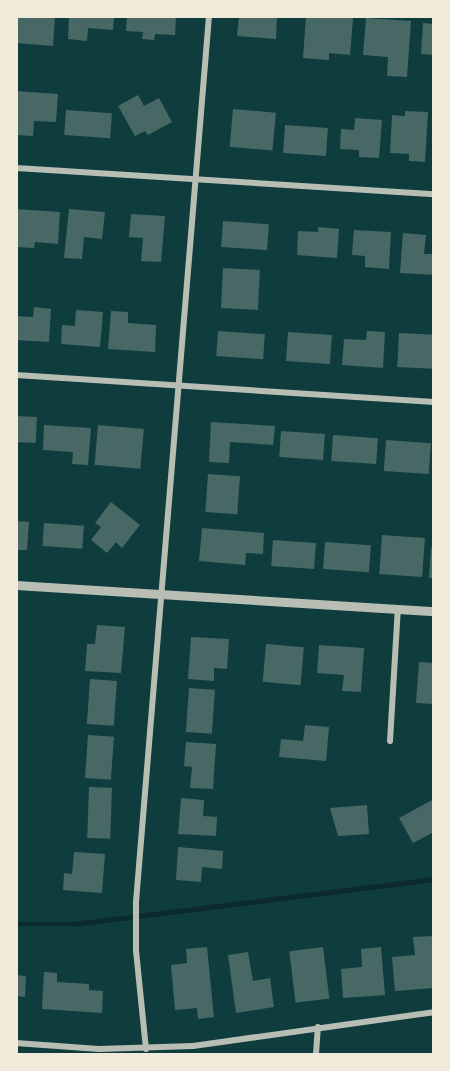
<!DOCTYPE html>
<html>
<head>
<meta charset="utf-8">
<style>
  body { margin:0 }
  #map { position:relative; width:450px; height:1071px; overflow:hidden; background:#0f3d3e; font-family:"Alegreya Sans",sans-serif }
  div>[style] { position:absolute }
  .stream>* { height:4.5px; margin:-2.25px; padding:0 2.25px; transform-origin:2.25px; border-radius:2.25px; background:#0a2a2b }
  .building>* { inset:0; background:#486865; transform-origin:0 0 }
  .minor>* { height:6px; margin:-3px; padding:0 3px; transform-origin:3px; border-radius:3px; background:#b8beb3 }
  .tertiary>* { height:9px; margin:-4.5px; padding:0 4.5px; transform-origin:4.5px; border-radius:4.5px; background:#b8beb3 }
  span { translate:-50% -50%; white-space:nowrap; text-align:center; line-height:1.15; -webkit-text-stroke:6px #f1e9da; paint-order:stroke }
  .frame { position:absolute; inset:0; border:18px solid #f1e9da; pointer-events:none }
</style>
</head>
<body>
<div id="map">
  <div class="stream">
    <div style="left:16px;top:924px;width:58px"></div>
    <div style="left:74px;top:924px;width:363px;rotate:-7.1deg"></div>
  </div>
  <div class="building">
    <div style="clip-path:polygon(16px 16px,55px 16px,53px 46px,16px 43px)"></div>
    <div style="clip-path:polygon(69px 16px,114px 16px,113px 30px,88px 28px,87px 41px,68px 39px)"></div>
    <div style="clip-path:polygon(127px 16px,176px 16px,175px 35px,155px 34px,154px 40px,142px 39px,143px 32px,126px 31px)"></div>
    <div style="clip-path:polygon(239px 16px,277px 16px,276px 39px,237px 36px)"></div>
    <div style="clip-path:polygon(306px 16px,353px 18px,350px 55px,329px 53px,329px 60px,303px 58px)"></div>
    <div style="clip-path:polygon(366px 18px,411px 21px,407px 77px,387px 76px,388px 57px,363px 55px)"></div>
    <div style="clip-path:polygon(423px 23px,434px 24px,434px 55px,421px 54px)"></div>
    <div style="clip-path:polygon(16px 91px,58px 94px,56px 122px,34px 121px,33px 136px,16px 135px)"></div>
    <div style="clip-path:polygon(138px 95px,144px 106px,159px 98px,172px 122px,148px 135px,145px 131px,135px 136px,118px 106px)"></div>
    <div style="left:233px;top:109px;width:43px;height:38px;rotate:5deg"></div>
    <div style="left:66px;top:110px;width:46px;height:25px;rotate:4deg"></div>
    <div style="clip-path:polygon(405px 111px,428px 112px,425px 162px,409px 161px,409px 154px,390px 153px,392px 115px,405px 116px)"></div>
    <div style="clip-path:polygon(355px 118px,382px 120px,379px 158px,359px 157px,359px 150px,340px 149px,341px 129px,354px 130px)"></div>
    <div style="left:285px;top:125px;width:43px;height:28px;rotate:4deg"></div>
    <div style="clip-path:polygon(16px 209px,60px 212px,58px 244px,35px 242px,34px 248px,16px 247px)"></div>
    <div style="clip-path:polygon(69px 209px,105px 212px,102px 239px,84px 237px,82px 259px,64px 258px)"></div>
    <div style="clip-path:polygon(131px 214px,165px 216px,161px 262px,141px 261px,143px 238px,129px 237px)"></div>
    <div style="left:223px;top:221px;width:46px;height:26px;rotate:4deg"></div>
    <div style="clip-path:polygon(318px 227px,339px 229px,337px 258px,297px 255px,298px 231px,318px 232px)"></div>
    <div style="clip-path:polygon(354px 230px,391px 232px,389px 269px,365px 267px,365px 256px,352px 255px)"></div>
    <div style="clip-path:polygon(403px 233px,426px 235px,424px 254px,434px 254px,434px 275px,400px 273px)"></div>
    <div style="left:223px;top:268px;width:37px;height:40px;rotate:3deg"></div>
    <div style="clip-path:polygon(34px 307px,51px 309px,49px 342px,16px 340px,16px 316px,33px 317px)"></div>
    <div style="clip-path:polygon(76px 310px,103px 312px,100px 347px,61px 344px,62px 325px,75px 326px)"></div>
    <div style="clip-path:polygon(111px 311px,128px 312px,128px 323px,156px 325px,155px 352px,108px 349px)"></div>
    <div style="left:218px;top:331px;width:47px;height:25px;rotate:4deg"></div>
    <div style="clip-path:polygon(367px 331px,385px 332px,383px 368px,342px 365px,344px 339px,366px 340px)"></div>
    <div style="left:288px;top:332px;width:44px;height:29px;rotate:4deg"></div>
    <div style="left:399px;top:333px;width:35px;height:34px;rotate:3deg"></div>
    <div style="left:16px;top:416px;width:21px;height:26px;rotate:3deg"></div>
    <div style="clip-path:polygon(211px 422px,275px 426px,273px 445px,230px 442px,229px 463px,209px 462px)"></div>
    <div style="clip-path:polygon(44px 425px,91px 428px,88px 465px,72px 464px,73px 452px,43px 450px)"></div>
    <div style="left:98px;top:425px;width:46px;height:40px;rotate:5deg"></div>
    <div style="left:281px;top:431px;width:44px;height:26px;rotate:4deg"></div>
    <div style="left:333px;top:435px;width:45px;height:26px;rotate:4deg"></div>
    <div style="left:386px;top:440px;width:45px;height:31px;rotate:4deg"></div>
    <div style="left:208px;top:474px;width:32px;height:38px;rotate:4deg"></div>
    <div style="clip-path:polygon(111px 502px,140px 525px,122px 548px,116px 542px,107px 553px,91px 540px,101px 527px,95px 523px)"></div>
    <div style="clip-path:polygon(16px 521px,29px 522px,27px 550px,16px 550px)"></div>
    <div style="left:44px;top:523px;width:40px;height:23px;rotate:4deg"></div>
    <div style="clip-path:polygon(202px 528px,264px 533px,263px 554px,246px 553px,245px 565px,199px 561px)"></div>
    <div style="left:382px;top:535px;width:43px;height:39px;rotate:4deg"></div>
    <div style="left:273px;top:540px;width:43px;height:26px;rotate:4deg"></div>
    <div style="left:325px;top:542px;width:46px;height:27px;rotate:4deg"></div>
    <div style="clip-path:polygon(431px 548px,434px 548px,434px 578px,429px 578px)"></div>
    <div style="clip-path:polygon(97px 625px,125px 627px,121px 673px,85px 671px,87px 644px,95px 644px)"></div>
    <div style="clip-path:polygon(191px 637px,229px 639px,227px 669px,214px 668px,214px 681px,188px 679px)"></div>
    <div style="left:266px;top:644px;width:38px;height:38px;rotate:5deg"></div>
    <div style="clip-path:polygon(319px 645px,364px 648px,361px 692px,342px 691px,344px 675px,317px 673px)"></div>
    <div style="clip-path:polygon(419px 662px,434px 663px,434px 704px,416px 703px)"></div>
    <div style="left:90px;top:679px;width:27px;height:45px;rotate:4deg"></div>
    <div style="left:189px;top:688px;width:26px;height:44px;rotate:4deg"></div>
    <div style="clip-path:polygon(305px 725px,329px 727px,326px 761px,279px 757px,281px 739px,303px 741px)"></div>
    <div style="left:88px;top:735px;width:26px;height:43px;rotate:4deg"></div>
    <div style="clip-path:polygon(186px 742px,216px 744px,213px 789px,190px 788px,192px 767px,184px 766px)"></div>
    <div style="left:89px;top:787px;width:23px;height:51px;rotate:2deg"></div>
    <div style="clip-path:polygon(181px 798px,204px 800px,203px 816px,217px 817px,216px 836px,178px 834px)"></div>
    <div style="clip-path:polygon(434px 799px,434px 832px,413px 843px,399px 818px)"></div>
    <div style="clip-path:polygon(367px 805px,369px 834px,338px 836px,330px 808px)"></div>
    <div style="clip-path:polygon(178px 847px,223px 851px,222px 869px,202px 867px,201px 882px,176px 880px)"></div>
    <div style="clip-path:polygon(74px 852px,105px 854px,102px 893px,63px 890px,64px 873px,72px 874px)"></div>
    <div style="clip-path:polygon(434px 936px,434px 988px,395px 991px,392px 957px,415px 955px,413px 937px)"></div>
    <div style="clip-path:polygon(207px 947px,214px 1017px,198px 1019px,197px 1008px,175px 1010px,171px 965px,187px 963px,186px 949px)"></div>
    <div style="left:323px;top:947px;width:52px;height:34px;rotate:83deg"></div>
    <div style="clip-path:polygon(381px 947px,385px 995px,343px 998px,341px 969px,362px 967px,361px 949px)"></div>
    <div style="clip-path:polygon(248px 952px,253px 981px,270px 978px,274px 1007px,236px 1013px,228px 955px)"></div>
    <div style="clip-path:polygon(44px 972px,57px 973px,57px 982px,89px 984px,89px 990px,103px 991px,102px 1013px,42px 1009px)"></div>
    <div style="clip-path:polygon(16px 975px,26px 976px,25px 997px,16px 996px)"></div>
  </div>
  <div class="minor">
    <div style="left:16px;top:168px;width:419px;rotate:3.6deg"></div>
    <div style="left:16px;top:375px;width:419px;rotate:3.7deg"></div>
    <div style="left:390px;top:741px;width:133px;rotate:-86.6deg"></div>
    <div style="left:16px;top:1043px;width:83px;rotate:4.1deg"></div>
    <div style="left:99px;top:1049px;width:94px;rotate:-1.8deg"></div>
    <div style="left:193px;top:1046px;width:243px;rotate:-8deg"></div>
    <div style="left:146px;top:1049px;width:99px;rotate:-95.8deg"></div>
    <div style="left:136px;top:951px;width:49px;rotate:-90deg"></div>
    <div style="left:136px;top:902px;width:889px;rotate:-85.29deg"></div>
    <div style="left:316px;top:1054px;width:27px;rotate:-86deg"></div>
  </div>
  <div class="tertiary">
    <div style="left:16px;top:585px;width:419px;rotate:3.6deg"></div>
  </div>
  <div class="frame"></div>
</div>
</body>
</html>
